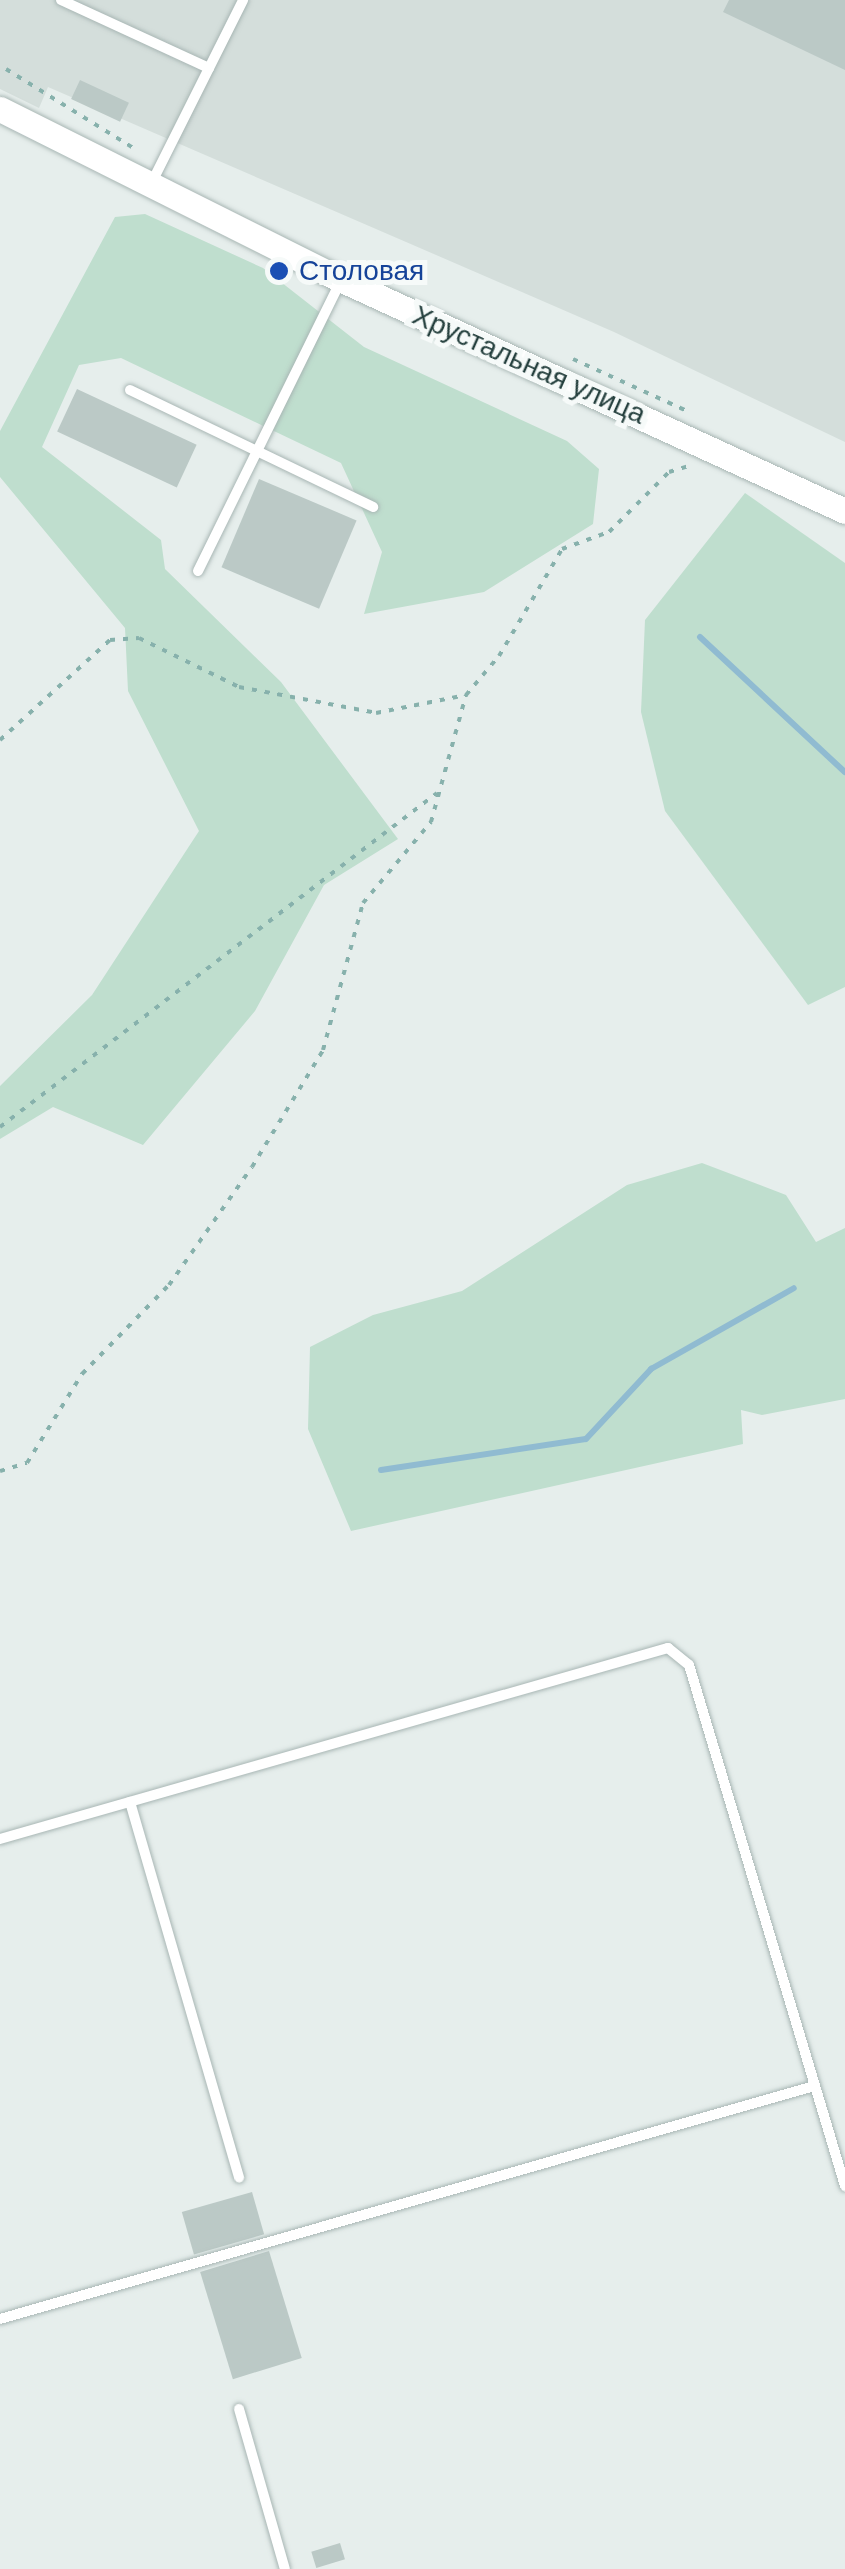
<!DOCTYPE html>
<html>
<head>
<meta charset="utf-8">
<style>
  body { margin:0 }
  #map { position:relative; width:845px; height:2569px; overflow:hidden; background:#e6eeec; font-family:Helvetica,sans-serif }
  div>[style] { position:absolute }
  .built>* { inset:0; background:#d4dedb }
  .green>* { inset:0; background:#bfdece }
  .stream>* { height:6px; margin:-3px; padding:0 3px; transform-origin:3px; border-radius:3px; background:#90bbd1 }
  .building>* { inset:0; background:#bbc9c6; transform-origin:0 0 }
  .path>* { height:4px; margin-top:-2px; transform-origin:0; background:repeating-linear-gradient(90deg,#87b1ac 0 5px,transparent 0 13px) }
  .roads { filter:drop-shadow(0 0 2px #a8b6b4) drop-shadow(0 0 2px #a8b6b4) }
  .service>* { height:10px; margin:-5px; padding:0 5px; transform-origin:5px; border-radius:5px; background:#fff }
  .tertiary>* { height:25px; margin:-12.5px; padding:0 12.5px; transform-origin:12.5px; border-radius:12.5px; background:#fff }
  .dots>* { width:28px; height:28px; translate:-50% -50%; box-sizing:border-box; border:5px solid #f6faf9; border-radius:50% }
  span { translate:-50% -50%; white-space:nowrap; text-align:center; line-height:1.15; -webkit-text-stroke:10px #f6faf9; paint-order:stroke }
  .transit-label { font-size:28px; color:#164399 }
  .left { translate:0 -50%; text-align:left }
  .street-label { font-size:28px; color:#25403e }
</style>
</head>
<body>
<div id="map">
  <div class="built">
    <div style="clip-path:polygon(0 0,845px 0,845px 442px,614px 332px,48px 87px,39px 108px,0 89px)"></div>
  </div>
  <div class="green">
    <div style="clip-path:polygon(145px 214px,263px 268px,364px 347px,567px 441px,599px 469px,593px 524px,484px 592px,364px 614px,382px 552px,341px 463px,121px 358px,79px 365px,42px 447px,161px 540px,165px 569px,281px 682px,398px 839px,324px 885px,255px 1011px,143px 1145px,53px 1107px,0 1139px,0 1086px,92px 995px,199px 831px,128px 691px,125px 628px,0 477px,0 431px,115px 217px)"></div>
    <div style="clip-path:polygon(745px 493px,845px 563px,845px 987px,808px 1005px,665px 811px,641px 712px,645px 620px)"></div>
    <div style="clip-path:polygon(702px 1163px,786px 1195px,816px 1242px,845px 1228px,845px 1399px,762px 1415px,741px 1410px,743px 1444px,351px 1531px,308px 1429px,310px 1347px,373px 1315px,462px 1291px,627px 1185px)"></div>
  </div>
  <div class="stream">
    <div style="left:700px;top:637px;width:198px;rotate:43deg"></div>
    <div style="left:381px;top:1470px;width:207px;rotate:-8.6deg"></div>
    <div style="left:586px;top:1439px;width:96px;rotate:-47.1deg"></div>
    <div style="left:651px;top:1369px;width:164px;rotate:-29.5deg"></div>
  </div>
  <div class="building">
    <div style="clip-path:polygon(729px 0,845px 0,845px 70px,723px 12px)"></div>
    <div style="left:80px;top:80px;width:54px;height:21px;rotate:25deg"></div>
    <div style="left:77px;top:389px;width:132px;height:47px;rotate:25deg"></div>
    <div style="left:259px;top:479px;width:106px;height:96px;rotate:23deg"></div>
    <div style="left:252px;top:2192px;width:44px;height:73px;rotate:74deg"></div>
    <div style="left:269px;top:2251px;width:112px;height:72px;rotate:73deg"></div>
    <div style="left:340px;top:2543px;width:17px;height:30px;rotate:73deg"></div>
  </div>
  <div class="path">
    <div style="left:6px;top:69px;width:152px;rotate:31.8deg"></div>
    <div style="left:573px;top:359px;width:125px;rotate:24.5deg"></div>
    <div style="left:0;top:740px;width:149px;rotate:-42.3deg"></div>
    <div style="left:110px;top:640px;width:29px;rotate:-4deg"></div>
    <div style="left:139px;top:638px;width:111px;rotate:26.1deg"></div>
    <div style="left:239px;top:687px;width:139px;rotate:10.7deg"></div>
    <div style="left:376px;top:713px;width:92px;rotate:-11.3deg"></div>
    <div style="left:0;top:1127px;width:550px;rotate:-37.39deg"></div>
    <div style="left:0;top:1471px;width:28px;rotate:-17deg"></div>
    <div style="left:27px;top:1463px;width:105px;rotate:-58.3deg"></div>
    <div style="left:82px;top:1374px;width:124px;rotate:-45.7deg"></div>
    <div style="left:169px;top:1285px;width:144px;rotate:-54.9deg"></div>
    <div style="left:252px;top:1167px;width:137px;rotate:-58.7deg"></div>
    <div style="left:323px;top:1050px;width:152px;rotate:-74.8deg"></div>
    <div style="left:363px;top:903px;width:106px;rotate:-50deg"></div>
    <div style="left:431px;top:822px;width:132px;rotate:-74.6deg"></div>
    <div style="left:466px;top:695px;width:51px;rotate:-49.8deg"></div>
    <div style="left:499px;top:656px;width:124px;rotate:-59.5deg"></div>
    <div style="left:562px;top:549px;width:50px;rotate:-19.9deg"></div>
    <div style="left:609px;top:532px;width:85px;rotate:-45deg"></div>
    <div style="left:669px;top:472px;width:21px;rotate:-17deg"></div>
  </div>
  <div class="roads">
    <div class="service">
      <div style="left:61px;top:0;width:163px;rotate:24.7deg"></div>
      <div style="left:150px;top:186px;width:208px;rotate:-63.4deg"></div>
      <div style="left:130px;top:390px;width:270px;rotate:25.7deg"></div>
      <div style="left:198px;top:571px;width:324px;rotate:-63.8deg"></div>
      <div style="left:130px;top:1802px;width:391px;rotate:73.8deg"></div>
      <div style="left:0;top:1839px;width:695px;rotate:-15.96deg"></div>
      <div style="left:668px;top:1648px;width:27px;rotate:39deg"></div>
      <div style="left:689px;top:1665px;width:544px;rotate:73.33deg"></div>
      <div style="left:0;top:2319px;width:847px;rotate:-15.97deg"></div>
      <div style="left:239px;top:2409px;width:166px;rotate:74deg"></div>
    </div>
    <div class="tertiary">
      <div style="left:0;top:109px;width:366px;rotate:26.6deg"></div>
      <div style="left:327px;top:273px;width:570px;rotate:24.68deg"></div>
    </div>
  </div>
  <div class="dots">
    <div style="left:279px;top:271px;background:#1a4fb4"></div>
  </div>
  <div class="transit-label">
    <span class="left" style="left:299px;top:271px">Столовая</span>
  </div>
  <div class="street-label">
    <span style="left:529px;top:365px;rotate:24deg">Хрустальная улица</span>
  </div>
</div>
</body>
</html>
